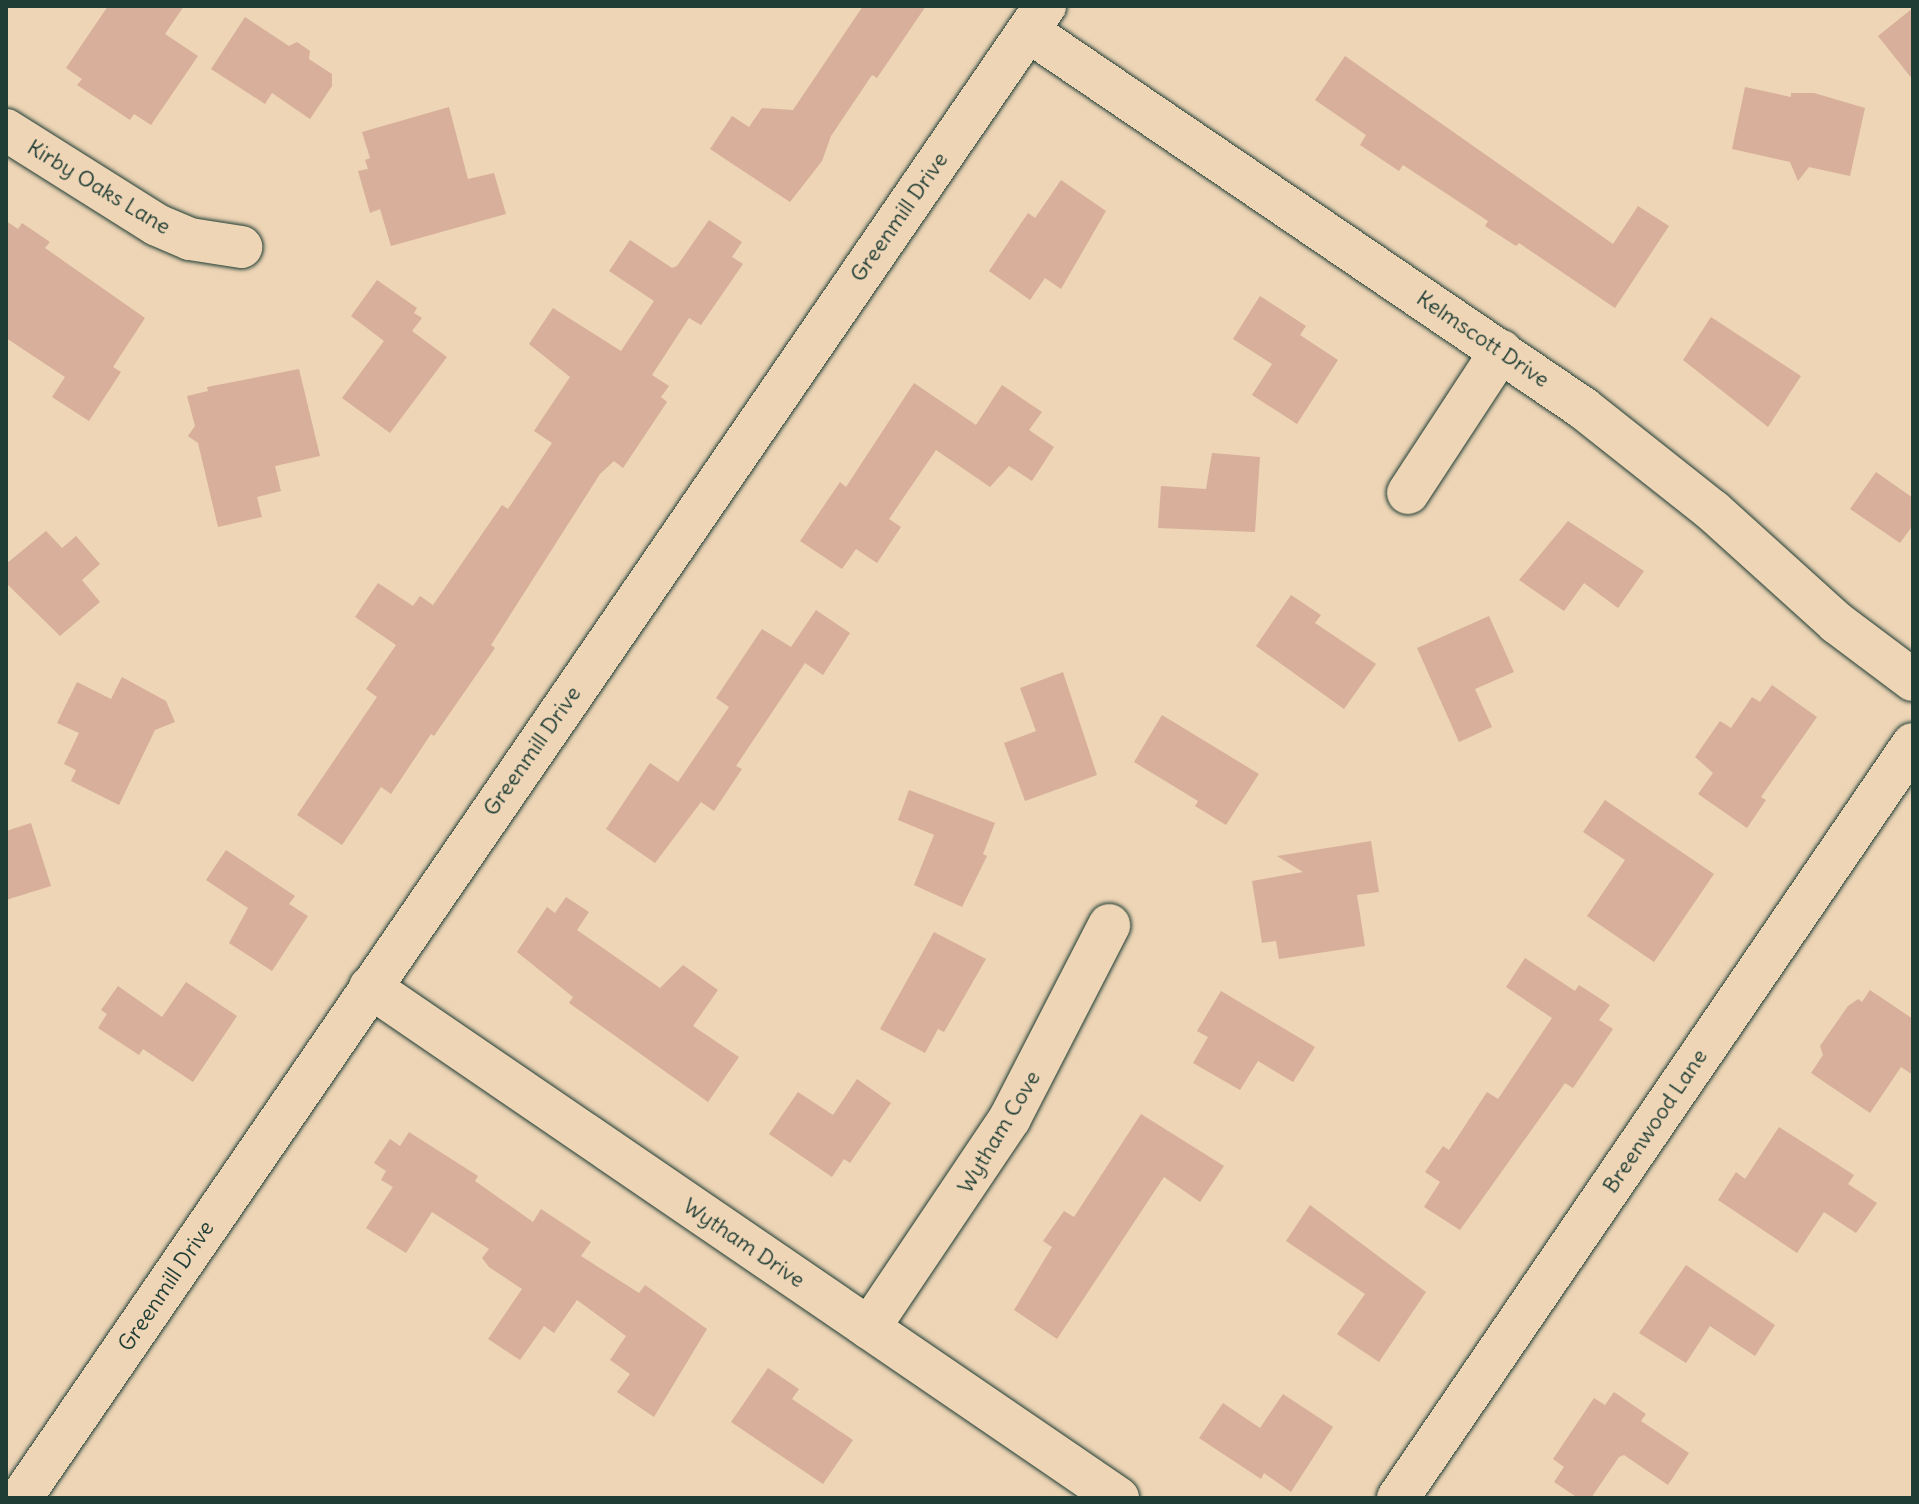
<!DOCTYPE html>
<html>
<head>
<meta charset="utf-8">
<style>
  body { margin:0 }
  #map { position:relative; width:1919px; height:1504px; overflow:hidden; background:#eed5b6; font-family:Delius,sans-serif }
  div>[style] { position:absolute }
  .building>* { inset:0; background:#d7af9a }
  .roads { filter:drop-shadow(0 0 2px #1f3d34) drop-shadow(0 0 2px #1f3d34) }
  .minor>* { height:42px; margin:-21px; padding:0 21px; transform-origin:21px; border-radius:21px; background:#eed5b6 }
  span { translate:-50% -50%; white-space:nowrap; text-align:center; line-height:1.15; -webkit-text-stroke:6px #eed5b6; paint-order:stroke }
  .street-label { font-size:22px; color:#1f3d34 }
  .frame { position:absolute; inset:0; border:8px solid #1f3d34; pointer-events:none }
</style>
</head>
<body>
<div id="map">
  <div class="building">
    <div style="clip-path:polygon(108px 6px,184px 6px,165px 34px,198px 56px,151px 125px,134px 114px,130px 120px,77px 85px,82px 79px,66px 68px)"></div>
    <div style="clip-path:polygon(863px 6px,926px 6px,877px 78px,872px 75px,831px 136px,822px 161px,790px 202px,710px 149px,732px 116px,749px 127px,762px 108px,793px 110px)"></div>
    <div style="clip-path:polygon(1913px 8px,1913px 80px,1878px 36px)"></div>
    <div style="clip-path:polygon(245px 17px,289px 46px,297px 42px,310px 51px,309px 59px,332px 74px,332px 86px,310px 119px,272px 93px,265px 104px,211px 69px)"></div>
    <div style="clip-path:polygon(1345px 56px,1613px 244px,1638px 206px,1669px 226px,1615px 308px,1519px 243px,1516px 246px,1485px 226px,1488px 221px,1403px 165px,1399px 171px,1360px 145px,1366px 135px,1315px 100px)"></div>
    <div style="clip-path:polygon(1745px 87px,1791px 97px,1791px 93px,1814px 93px,1865px 108px,1850px 176px,1809px 167px,1798px 181px,1790px 162px,1732px 149px)"></div>
    <div style="clip-path:polygon(449px 107px,468px 179px,494px 173px,506px 214px,391px 246px,380px 209px,370px 213px,358px 171px,368px 169px,365px 160px,370px 158px,362px 132px)"></div>
    <div style="clip-path:polygon(1061px 180px,1106px 211px,1061px 289px,1045px 278px,1030px 300px,989px 271px,1028px 213px,1035px 218px)"></div>
    <div style="clip-path:polygon(709px 220px,742px 242px,732px 257px,743px 264px,701px 325px,689px 318px,652px 375px,669px 386px,661px 397px,667px 402px,623px 468px,614px 461px,600px 474px,491px 645px,495px 648px,434px 736px,431px 734px,391px 794px,381px 787px,342px 845px,297px 815px,377px 697px,366px 689px,396px 645px,355px 617px,378px 583px,413px 606px,420px 596px,433px 605px,502px 505px,508px 509px,552px 443px,534px 431px,570px 377px,529px 344px,553px 308px,621px 351px,654px 301px,609px 271px,630px 240px,672px 268px,677px 266px)"></div>
    <div style="clip-path:polygon(6px 221px,18px 229px,22px 223px,50px 242px,45px 248px,145px 318px,113px 367px,121px 372px,89px 421px,52px 397px,65px 377px,6px 338px)"></div>
    <div style="clip-path:polygon(377px 280px,417px 308px,414px 313px,422px 318px,412px 331px,447px 357px,390px 433px,342px 398px,384px 341px,351px 316px)"></div>
    <div style="clip-path:polygon(1260px 296px,1306px 326px,1300px 335px,1338px 360px,1297px 424px,1252px 395px,1272px 364px,1233px 339px)"></div>
    <div style="clip-path:polygon(1711px 317px,1801px 376px,1768px 427px,1683px 360px)"></div>
    <div style="clip-path:polygon(299px 369px,320px 456px,275px 466px,281px 491px,257px 497px,262px 517px,218px 527px,198px 443px,188px 436px,195px 426px,187px 396px,208px 391px,207px 387px)"></div>
    <div style="clip-path:polygon(914px 383px,976px 425px,1002px 385px,1042px 412px,1029px 430px,1054px 447px,1032px 481px,1009px 466px,990px 487px,936px 450px,889px 519px,901px 527px,877px 563px,856px 549px,842px 569px,800px 541px,840px 482px,846px 487px)"></div>
    <div style="clip-path:polygon(1212px 453px,1260px 457px,1255px 532px,1158px 528px,1161px 486px,1206px 489px)"></div>
    <div style="clip-path:polygon(1876px 472px,1913px 498px,1913px 525px,1900px 543px,1850px 509px)"></div>
    <div style="clip-path:polygon(1568px 521px,1644px 571px,1618px 608px,1584px 583px,1564px 611px,1519px 580px)"></div>
    <div style="clip-path:polygon(46px 531px,62px 548px,76px 536px,100px 564px,82px 580px,100px 602px,60px 636px,6px 583px,6px 564px)"></div>
    <div style="clip-path:polygon(1291px 595px,1321px 615px,1315px 623px,1376px 664px,1344px 709px,1256px 646px)"></div>
    <div style="clip-path:polygon(816px 610px,850px 633px,823px 675px,805px 663px,736px 766px,742px 769px,714px 811px,701px 802px,655px 863px,606px 829px,650px 763px,678px 782px,729px 707px,716px 698px,762px 629px,791px 647px)"></div>
    <div style="clip-path:polygon(1489px 616px,1514px 672px,1475px 689px,1492px 727px,1459px 742px,1417px 648px)"></div>
    <div style="clip-path:polygon(1063px 672px,1097px 775px,1025px 801px,1004px 743px,1036px 731px,1020px 688px)"></div>
    <div style="clip-path:polygon(122px 677px,166px 701px,175px 722px,155px 730px,119px 805px,71px 781px,76px 770px,64px 764px,79px 733px,57px 723px,77px 682px,111px 699px)"></div>
    <div style="clip-path:polygon(1772px 685px,1817px 717px,1761px 797px,1766px 800px,1747px 828px,1698px 794px,1713px 773px,1695px 757px,1720px 721px,1731px 728px,1752px 697px,1760px 702px)"></div>
    <div style="clip-path:polygon(1162px 715px,1259px 774px,1226px 825px,1195px 806px,1198px 801px,1134px 762px)"></div>
    <div style="clip-path:polygon(909px 790px,995px 823px,983px 854px,987px 856px,962px 907px,914px 885px,934px 835px,898px 820px)"></div>
    <div style="clip-path:polygon(1605px 800px,1714px 874px,1654px 962px,1587px 916px,1625px 860px,1583px 832px)"></div>
    <div style="clip-path:polygon(31px 823px,51px 886px,6px 900px,6px 831px)"></div>
    <div style="clip-path:polygon(1371px 841px,1379px 892px,1357px 895px,1365px 946px,1279px 959px,1276px 941px,1262px 943px,1252px 881px,1303px 872px,1277px 856px)"></div>
    <div style="clip-path:polygon(226px 850px,295px 896px,289px 904px,308px 916px,272px 971px,229px 943px,248px 908px,206px 880px)"></div>
    <div style="clip-path:polygon(566px 897px,589px 912px,577px 930px,660px 988px,683px 965px,718px 990px,693px 1026px,739px 1057px,708px 1102px,569px 1003px,573px 997px,517px 952px,547px 907px,555px 913px)"></div>
    <div style="clip-path:polygon(934px 932px,986px 959px,944px 1032px,938px 1029px,925px 1053px,880px 1029px)"></div>
    <div style="clip-path:polygon(1525px 958px,1575px 991px,1579px 985px,1610px 1005px,1599px 1020px,1613px 1029px,1573px 1088px,1565px 1083px,1460px 1230px,1424px 1207px,1440px 1182px,1425px 1172px,1443px 1146px,1449px 1150px,1487px 1092px,1498px 1099px,1552px 1018px,1506px 987px)"></div>
    <div style="clip-path:polygon(186px 982px,237px 1016px,193px 1082px,143px 1049px,139px 1055px,98px 1028px,107px 1014px,101px 1010px,118px 986px,162px 1017px)"></div>
    <div style="clip-path:polygon(1870px 990px,1913px 1019px,1913px 1075px,1901px 1067px,1870px 1113px,1811px 1073px,1823px 1055px,1820px 1046px,1848px 1006px,1858px 999px,1862px 1002px)"></div>
    <div style="clip-path:polygon(1221px 991px,1315px 1047px,1293px 1082px,1258px 1061px,1240px 1090px,1193px 1063px,1208px 1037px,1197px 1031px)"></div>
    <div style="clip-path:polygon(857px 1079px,891px 1103px,850px 1163px,844px 1159px,832px 1177px,769px 1134px,798px 1092px,833px 1115px)"></div>
    <div style="clip-path:polygon(1141px 1114px,1224px 1166px,1200px 1202px,1164px 1177px,1057px 1339px,1014px 1310px,1052px 1247px,1043px 1241px,1064px 1211px,1074px 1217px)"></div>
    <div style="clip-path:polygon(1779px 1127px,1854px 1175px,1848px 1184px,1877px 1203px,1856px 1233px,1824px 1212px,1797px 1253px,1718px 1200px,1736px 1172px,1745px 1179px)"></div>
    <div style="clip-path:polygon(409px 1132px,478px 1176px,475px 1181px,533px 1222px,541px 1209px,591px 1242px,581px 1256px,639px 1293px,645px 1285px,707px 1329px,654px 1417px,617px 1392px,630px 1374px,610px 1360px,626px 1336px,577px 1300px,554px 1333px,544px 1326px,520px 1360px,488px 1339px,522px 1289px,489px 1267px,482px 1258px,489px 1249px,432px 1212px,406px 1253px,366px 1228px,393px 1187px,381px 1180px,386px 1171px,374px 1163px,390px 1139px,400px 1146px)"></div>
    <div style="clip-path:polygon(1310px 1205px,1426px 1292px,1379px 1362px,1337px 1334px,1365px 1294px,1286px 1241px)"></div>
    <div style="clip-path:polygon(1686px 1265px,1775px 1325px,1755px 1356px,1710px 1326px,1686px 1363px,1639px 1333px)"></div>
    <div style="clip-path:polygon(768px 1368px,799px 1389px,792px 1399px,853px 1440px,823px 1484px,731px 1422px)"></div>
    <div style="clip-path:polygon(1614px 1392px,1646px 1414px,1641px 1421px,1689px 1453px,1668px 1485px,1624px 1455px,1619px 1457px,1591px 1498px,1578px 1498px,1554px 1482px,1564px 1467px,1553px 1459px,1594px 1398px,1605px 1405px)"></div>
    <div style="clip-path:polygon(1283px 1394px,1333px 1427px,1291px 1492px,1264px 1473px,1261px 1479px,1199px 1438px,1223px 1403px,1260px 1428px)"></div>
  </div>
  <div class="roads">
    <div class="minor">
      <div style="left:1028px;top:31px;width:671px;rotate:34.19deg"></div>
      <div style="left:1583px;top:408px;width:166px;rotate:38.4deg"></div>
      <div style="left:1713px;top:511px;width:167px;rotate:42.1deg"></div>
      <div style="left:1837px;top:623px;width:95px;rotate:36.9deg"></div>
      <div style="left:6px;top:130px;width:178px;rotate:32.2deg"></div>
      <div style="left:157px;top:225px;width:36px;rotate:23deg"></div>
      <div style="left:190px;top:239px;width:52px;rotate:8.9deg"></div>
      <div style="left:1408px;top:493px;width:170px;rotate:-56.8deg"></div>
      <div style="left:370px;top:987px;width:906px;rotate:34.34deg"></div>
      <div style="left:869px;top:1328px;width:253px;rotate:-56.1deg"></div>
      <div style="left:1010px;top:1118px;width:217px;rotate:-62.8deg"></div>
      <div style="left:21px;top:1498px;width:1810px;rotate:-55.54deg"></div>
      <div style="left:1398px;top:1498px;width:913px;rotate:-55.67deg"></div>
    </div>
  </div>
  <div class="street-label">
    <span style="left:99px;top:187px;rotate:31deg">Kirby Oaks Lane</span>
    <span style="left:899px;top:217px;rotate:-55deg">Greenmill Drive</span>
    <span style="left:1483px;top:339px;rotate:34deg">Kelmscott Drive</span>
    <span style="left:532px;top:751px;rotate:-55deg">Greenmill Drive</span>
    <span style="left:1655px;top:1121px;rotate:-56deg">Breenwood Lane</span>
    <span style="left:999px;top:1132px;rotate:-59deg">Wytham Cove</span>
    <span style="left:744px;top:1243px;rotate:34deg">Wytham Drive</span>
    <span style="left:166px;top:1286px;rotate:-56deg">Greenmill Drive</span>
  </div>
  <div class="frame"></div>
</div>
</body>
</html>
